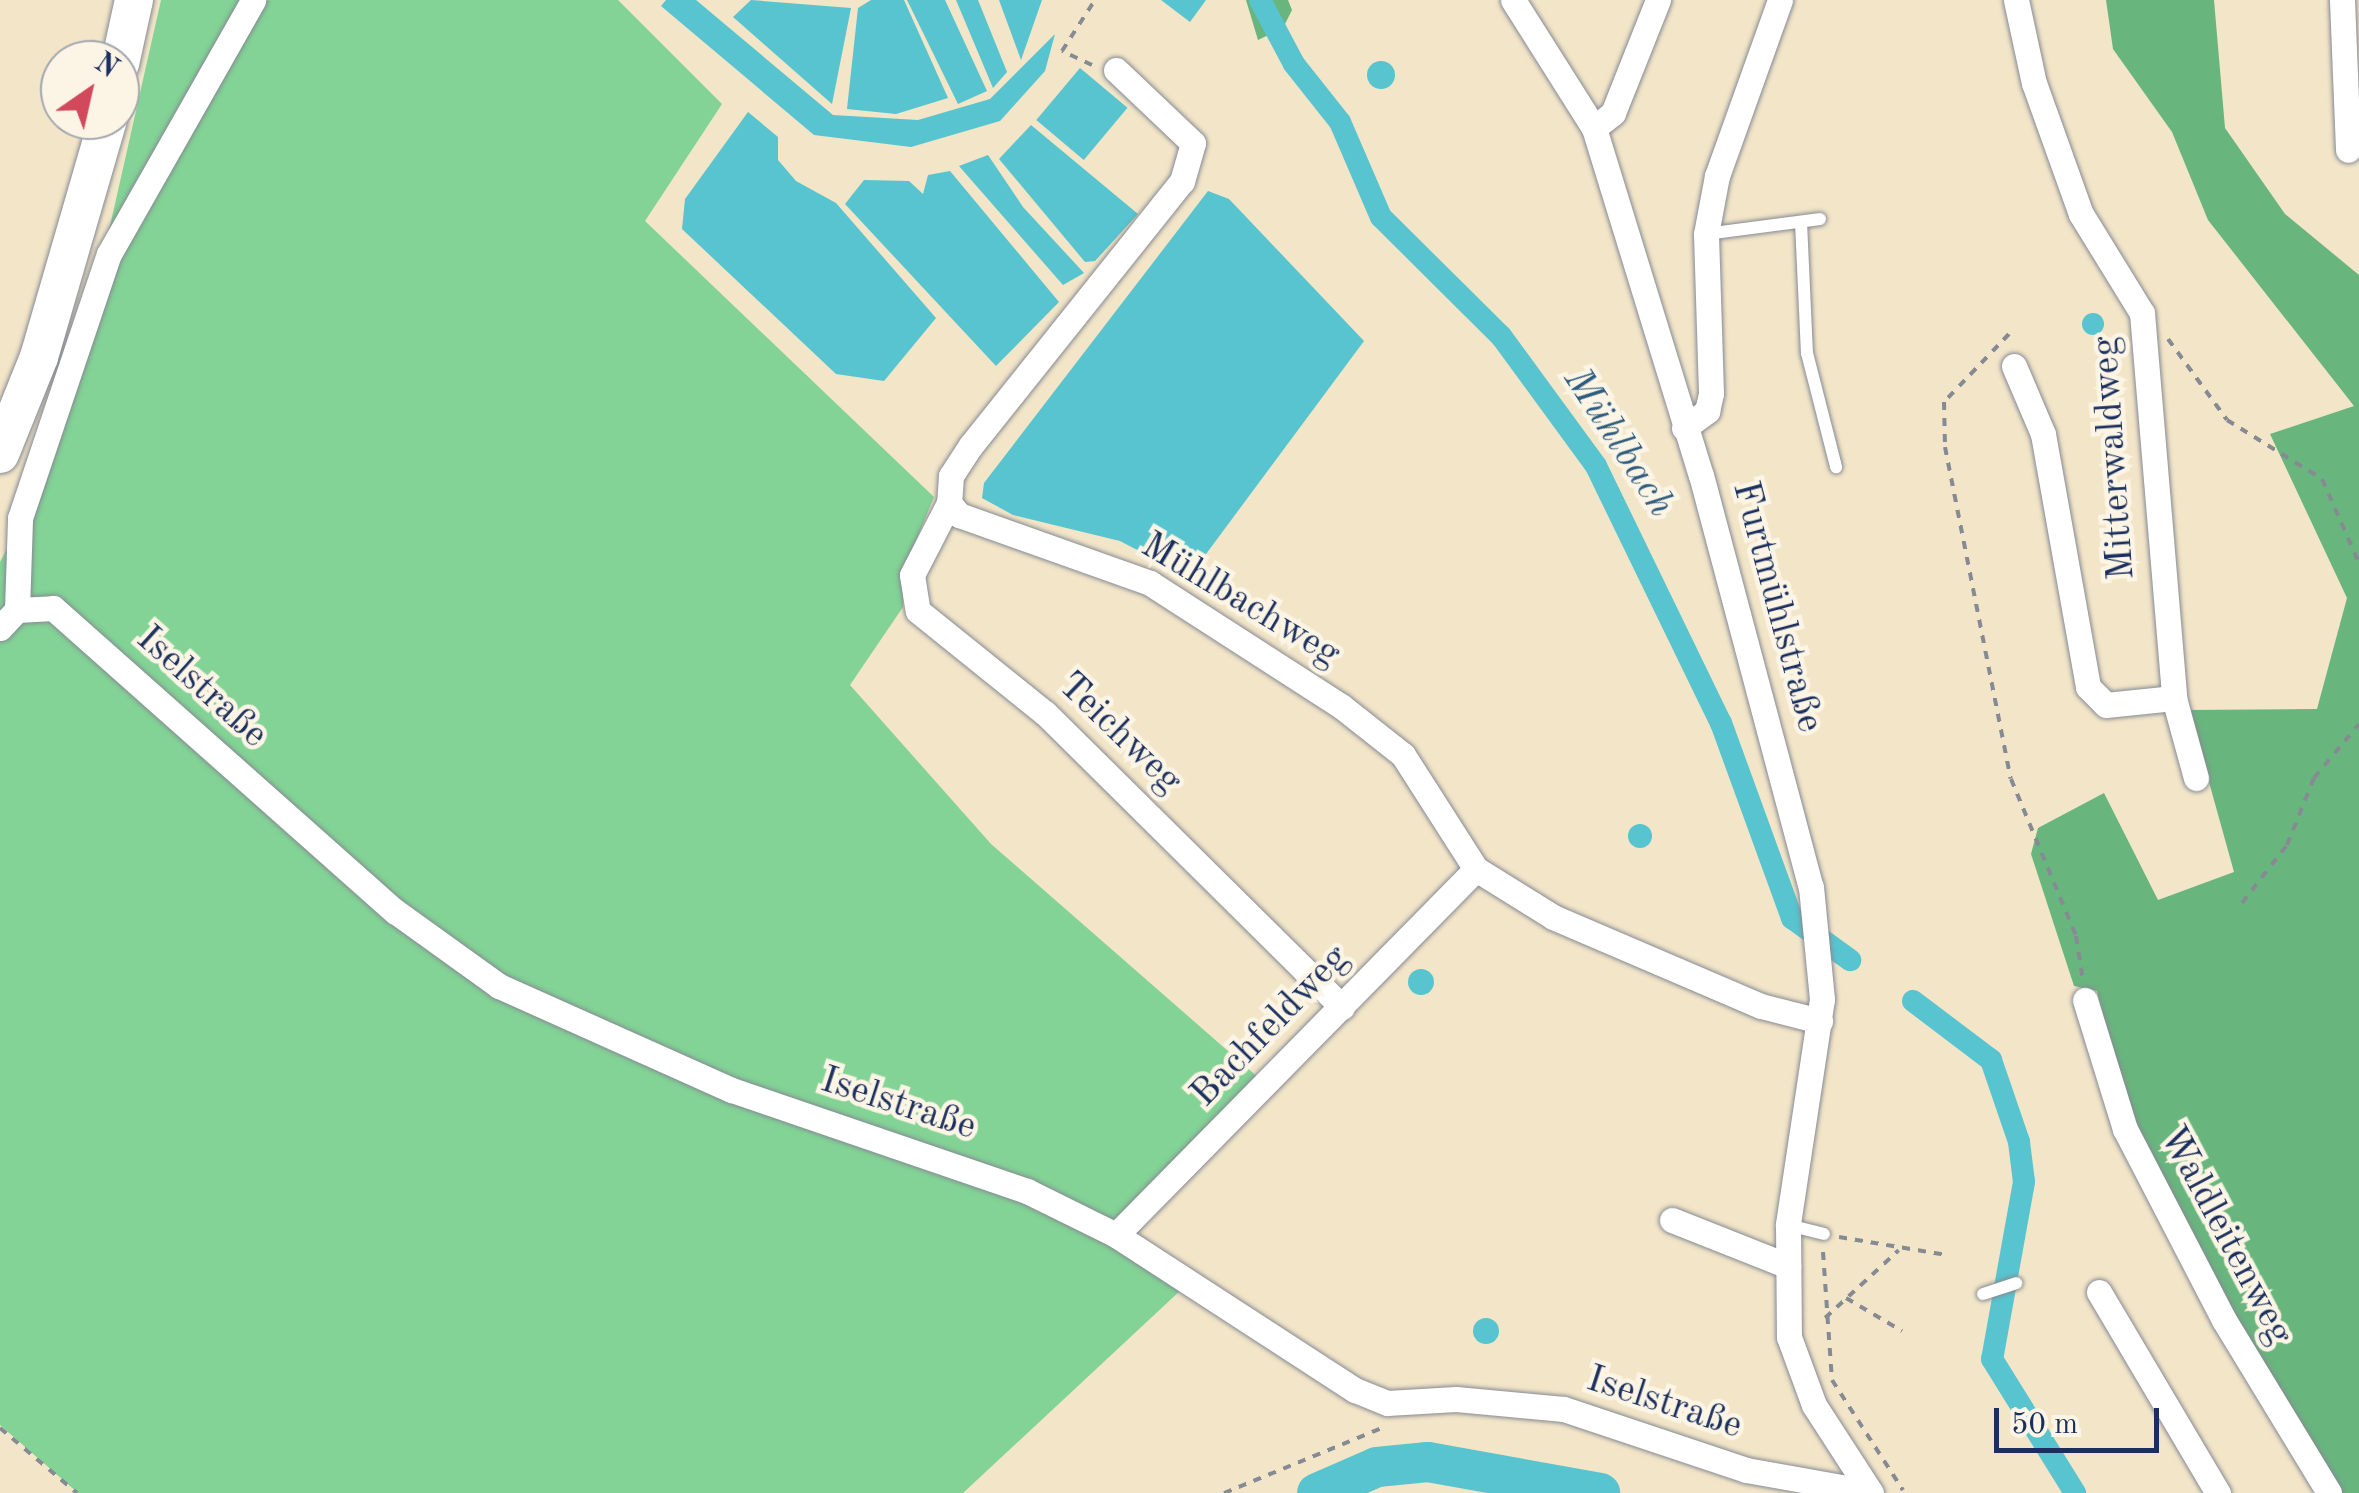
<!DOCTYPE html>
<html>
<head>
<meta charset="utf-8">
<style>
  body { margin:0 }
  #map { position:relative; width:2359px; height:1493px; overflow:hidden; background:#f2e5c8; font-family:"Old Standard TT",serif }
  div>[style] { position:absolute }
  .green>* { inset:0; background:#82d395 }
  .forest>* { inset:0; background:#69b57e }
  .water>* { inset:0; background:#57c4cf; transform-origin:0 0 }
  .round { border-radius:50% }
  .canal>* { height:22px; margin:-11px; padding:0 11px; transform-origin:11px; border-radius:11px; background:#57c4cf }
  .river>* { height:40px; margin:-20px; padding:0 20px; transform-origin:20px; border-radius:20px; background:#57c4cf }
  .path>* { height:4px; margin-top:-2px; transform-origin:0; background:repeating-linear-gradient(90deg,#868a93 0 8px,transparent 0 16px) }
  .roads { filter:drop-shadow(0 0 2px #868a93) drop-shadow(0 0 2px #868a93) }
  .service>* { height:12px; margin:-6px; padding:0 6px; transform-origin:6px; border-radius:6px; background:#fff }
  .minor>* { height:25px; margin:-12.5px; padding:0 12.5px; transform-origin:12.5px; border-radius:12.5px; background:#fff }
  .primary>* { height:38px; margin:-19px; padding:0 19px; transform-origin:19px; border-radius:19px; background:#fff }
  span { translate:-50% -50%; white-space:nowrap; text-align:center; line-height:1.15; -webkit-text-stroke:9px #fcf5e5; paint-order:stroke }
  .street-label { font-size:38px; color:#1b2f5e }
  .water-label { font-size:40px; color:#2d5c80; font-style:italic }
  .north { position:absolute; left:40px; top:40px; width:100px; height:100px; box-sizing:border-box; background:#fcf5e5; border:2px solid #a2a6af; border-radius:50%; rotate:34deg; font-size:28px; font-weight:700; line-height:40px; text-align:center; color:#1b2f5e }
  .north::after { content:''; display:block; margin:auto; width:35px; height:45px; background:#d1495b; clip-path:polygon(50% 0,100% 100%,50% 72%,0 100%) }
  .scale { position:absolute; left:1994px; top:1408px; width:165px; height:45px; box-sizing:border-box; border:5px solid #1b2f5e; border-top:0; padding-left:12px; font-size:30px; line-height:35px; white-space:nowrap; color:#1b2f5e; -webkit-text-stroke:8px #fcf5e5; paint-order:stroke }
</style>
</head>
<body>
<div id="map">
  <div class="green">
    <div style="clip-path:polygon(161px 0,618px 0,722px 104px,645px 221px,934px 497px,904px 570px,903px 607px,850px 685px,991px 844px,1260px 1079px,1102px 1238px,1182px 1289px,963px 1493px,78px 1493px,0 1425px,0 562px,27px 510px,87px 328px)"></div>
  </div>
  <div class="forest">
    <div style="clip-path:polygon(1246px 0,1288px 0,1292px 10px,1283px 28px,1258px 40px)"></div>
    <div style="clip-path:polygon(2106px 0,2214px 0,2225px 128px,2285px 214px,2359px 275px,2359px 1493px,2338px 1493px,2233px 1328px,2129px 1127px,2097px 991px,2074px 986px,2031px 854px,2038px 828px,2104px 793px,2158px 900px,2234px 872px,2189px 710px,2317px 709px,2347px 598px,2270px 434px,2354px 406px,2208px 220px,2172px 132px,2113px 49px)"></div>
  </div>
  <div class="water">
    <div style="clip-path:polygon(666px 0,696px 0,833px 115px,918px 120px,990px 99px,1055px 34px,1045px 71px,1000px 121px,911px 147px,814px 135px,661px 6px)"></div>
    <div style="clip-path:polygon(751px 0,851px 8px,832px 104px,733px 17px)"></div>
    <div style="clip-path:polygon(871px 0,904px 0,948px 98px,896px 114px,847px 109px,858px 8px)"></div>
    <div style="clip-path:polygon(907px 0,945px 0,987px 91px,958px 104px)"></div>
    <div style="clip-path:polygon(956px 0,978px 0,1007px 72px,993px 88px)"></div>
    <div style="clip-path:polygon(999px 0,1042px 0,1021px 60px)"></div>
    <div style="clip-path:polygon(1161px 0,1206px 0,1190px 22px)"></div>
    <div class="round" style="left:1367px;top:61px;width:28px;height:28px"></div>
    <div style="left:1080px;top:68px;width:62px;height:68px;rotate:40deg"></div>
    <div style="clip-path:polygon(748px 112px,778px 137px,778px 160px,796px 181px,836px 203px,936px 318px,884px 381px,836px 374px,682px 229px,685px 199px)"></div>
    <div style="clip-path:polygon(1031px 125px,1138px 214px,1095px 261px,1085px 262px,999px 159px)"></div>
    <div style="clip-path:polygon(988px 155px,1023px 207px,1084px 273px,1063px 285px,959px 166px)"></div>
    <div style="clip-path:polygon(950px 171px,1059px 302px,996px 366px,845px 204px,864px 180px,909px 181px,923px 194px,928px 175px)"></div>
    <div style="clip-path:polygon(1208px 191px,1229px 199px,1364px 341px,1189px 577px,1120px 541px,1013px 515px,982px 498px,984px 483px)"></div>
    <div class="round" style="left:2082px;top:313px;width:22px;height:22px"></div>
    <div class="round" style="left:1628px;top:824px;width:24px;height:24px"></div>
    <div class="round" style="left:1408px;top:969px;width:26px;height:26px"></div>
    <div class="round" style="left:1473px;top:1318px;width:26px;height:26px"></div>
  </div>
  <div class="canal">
    <div style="left:1260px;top:0;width:72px;rotate:62deg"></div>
    <div style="left:1294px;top:64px;width:74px;rotate:51.6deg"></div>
    <div style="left:1340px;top:122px;width:103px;rotate:66.7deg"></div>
    <div style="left:1381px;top:217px;width:169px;rotate:44.8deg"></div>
    <div style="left:1501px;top:336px;width:161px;rotate:53.8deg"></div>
    <div style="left:1596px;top:466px;width:286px;rotate:64.1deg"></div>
    <div style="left:1721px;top:723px;width:208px;rotate:70deg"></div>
    <div style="left:1792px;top:918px;width:72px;rotate:35.9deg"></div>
    <div style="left:1913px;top:1001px;width:98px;rotate:37.1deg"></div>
    <div style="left:1991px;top:1060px;width:87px;rotate:71.1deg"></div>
    <div style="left:2019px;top:1142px;width:40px;rotate:82.9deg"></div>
    <div style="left:2024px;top:1182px;width:180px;rotate:100.2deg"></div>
    <div style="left:1992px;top:1359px;width:158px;rotate:58.2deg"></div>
  </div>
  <div class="river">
    <div style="left:1317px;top:1493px;width:65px;rotate:-23.4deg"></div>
    <div style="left:1377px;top:1467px;width:51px;rotate:-5.6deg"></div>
    <div style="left:1428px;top:1462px;width:175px;rotate:10.2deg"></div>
  </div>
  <div class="path">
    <div style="left:1092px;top:65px;width:33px;rotate:-155deg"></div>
    <div style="left:1062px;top:51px;width:61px;rotate:-57.1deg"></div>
    <div style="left:2009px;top:334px;width:94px;rotate:133.7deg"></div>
    <div style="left:1944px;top:402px;width:45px;rotate:88.7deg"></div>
    <div style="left:1945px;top:447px;width:338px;rotate:78.8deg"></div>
    <div style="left:2011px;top:779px;width:170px;rotate:67.5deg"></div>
    <div style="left:2076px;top:936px;width:45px;rotate:81deg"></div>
    <div style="left:2168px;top:339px;width:100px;rotate:53.9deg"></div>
    <div style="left:2227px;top:420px;width:112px;rotate:31.8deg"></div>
    <div style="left:2322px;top:479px;width:92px;rotate:66.2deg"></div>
    <div style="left:2242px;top:903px;width:73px;rotate:-52.2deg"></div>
    <div style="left:2287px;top:845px;width:72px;rotate:-68.1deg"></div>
    <div style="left:2314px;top:778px;width:70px;rotate:-50.2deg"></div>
    <div style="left:1839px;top:1237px;width:109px;rotate:9.5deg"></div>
    <div style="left:1823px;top:1252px;width:128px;rotate:86deg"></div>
    <div style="left:1832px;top:1380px;width:131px;rotate:57.2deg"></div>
    <div style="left:1846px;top:1298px;width:65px;rotate:30.5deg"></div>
    <div style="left:1825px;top:1318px;width:100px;rotate:-42.6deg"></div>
    <div style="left:0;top:1428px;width:101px;rotate:40.2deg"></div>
    <div style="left:1224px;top:1493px;width:173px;rotate:-22.4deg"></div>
  </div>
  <div class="roads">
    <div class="service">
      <div style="left:1801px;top:222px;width:131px;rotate:87.4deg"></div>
      <div style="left:1807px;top:353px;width:118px;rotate:75.7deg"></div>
      <div style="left:1706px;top:234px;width:115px;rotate:-7.5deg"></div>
      <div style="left:1788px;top:1225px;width:37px;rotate:14deg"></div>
      <div style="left:1983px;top:1294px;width:35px;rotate:-18deg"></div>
    </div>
    <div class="minor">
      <div style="left:1513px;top:0;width:151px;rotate:57.7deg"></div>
      <div style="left:1594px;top:128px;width:363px;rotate:72.9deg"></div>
      <div style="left:1701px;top:475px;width:426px;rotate:75.1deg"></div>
      <div style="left:1811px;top:887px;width:113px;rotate:84.4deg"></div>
      <div style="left:1822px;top:999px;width:229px;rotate:98.6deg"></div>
      <div style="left:1788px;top:1225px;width:112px;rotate:89.5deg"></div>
      <div style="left:1789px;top:1337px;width:72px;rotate:69.8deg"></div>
      <div style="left:1814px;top:1405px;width:105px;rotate:57.1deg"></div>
      <div style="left:2016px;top:0;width:85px;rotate:77.8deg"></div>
      <div style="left:2034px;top:83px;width:139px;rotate:70.3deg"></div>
      <div style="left:2081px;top:214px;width:116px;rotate:58.4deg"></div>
      <div style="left:2142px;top:313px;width:386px;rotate:85.2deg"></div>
      <div style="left:2174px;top:698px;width:83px;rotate:74.6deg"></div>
      <div style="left:2342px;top:0;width:150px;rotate:87.7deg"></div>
      <div style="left:1116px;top:70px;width:106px;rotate:43.5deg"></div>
      <div style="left:1193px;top:143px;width:40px;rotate:106deg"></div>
      <div style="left:1182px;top:181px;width:338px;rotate:128.6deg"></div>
      <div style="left:971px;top:445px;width:37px;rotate:123deg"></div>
      <div style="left:951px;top:476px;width:27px;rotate:94deg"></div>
      <div style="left:949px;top:503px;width:16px;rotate:50deg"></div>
      <div style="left:959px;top:515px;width:203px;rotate:19.6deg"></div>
      <div style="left:1150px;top:583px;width:227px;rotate:32.8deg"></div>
      <div style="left:1341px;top:706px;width:79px;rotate:38.3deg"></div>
      <div style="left:1403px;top:755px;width:135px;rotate:57.4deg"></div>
      <div style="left:1476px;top:869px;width:91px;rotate:31.9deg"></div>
      <div style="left:1553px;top:917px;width:226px;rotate:23.2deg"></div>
      <div style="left:1761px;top:1006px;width:61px;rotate:14.3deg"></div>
      <div style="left:1594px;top:128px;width:24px;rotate:-38deg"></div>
      <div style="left:1613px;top:113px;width:122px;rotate:-68.3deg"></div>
      <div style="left:2014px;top:366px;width:74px;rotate:66.9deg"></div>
      <div style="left:2043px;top:434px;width:257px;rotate:79.9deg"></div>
      <div style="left:2088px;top:687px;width:25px;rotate:45deg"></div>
      <div style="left:2106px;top:705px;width:68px;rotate:-5.9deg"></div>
      <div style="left:1684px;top:428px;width:29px;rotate:-36deg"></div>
      <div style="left:1707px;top:411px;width:18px;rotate:-77deg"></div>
      <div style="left:1711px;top:393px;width:159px;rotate:-91.8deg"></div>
      <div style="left:1706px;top:234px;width:59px;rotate:-79.3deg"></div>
      <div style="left:1717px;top:176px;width:187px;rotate:-70.3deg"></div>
      <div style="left:949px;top:503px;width:81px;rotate:117.2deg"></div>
      <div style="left:912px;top:575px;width:36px;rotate:81deg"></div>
      <div style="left:918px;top:611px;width:163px;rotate:38.8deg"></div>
      <div style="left:1045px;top:713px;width:418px;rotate:44.7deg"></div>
      <div style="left:17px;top:610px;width:92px;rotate:-88.1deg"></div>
      <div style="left:20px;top:518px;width:279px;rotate:-71.4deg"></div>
      <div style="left:109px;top:254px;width:292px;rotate:-60.4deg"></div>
      <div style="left:0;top:628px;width:25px;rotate:-47deg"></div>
      <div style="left:17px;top:610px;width:36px;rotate:-3deg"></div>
      <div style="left:53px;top:608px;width:458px;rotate:41.6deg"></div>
      <div style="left:396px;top:912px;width:127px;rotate:35.7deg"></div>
      <div style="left:499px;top:986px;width:255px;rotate:24.1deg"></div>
      <div style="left:732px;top:1090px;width:312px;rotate:18.9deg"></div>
      <div style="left:1027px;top:1191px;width:99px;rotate:26.3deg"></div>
      <div style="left:1116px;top:1235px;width:285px;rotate:33deg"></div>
      <div style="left:1355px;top:1390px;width:35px;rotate:22deg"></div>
      <div style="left:1387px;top:1403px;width:69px;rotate:-3.3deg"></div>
      <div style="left:1456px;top:1399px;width:108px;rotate:5.3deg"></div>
      <div style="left:1564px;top:1409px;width:192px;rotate:18.5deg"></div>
      <div style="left:1746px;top:1470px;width:126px;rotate:10.1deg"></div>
      <div style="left:2085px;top:1000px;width:135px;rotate:72.8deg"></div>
      <div style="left:2125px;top:1129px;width:215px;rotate:62.6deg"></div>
      <div style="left:2224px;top:1320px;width:202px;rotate:58.7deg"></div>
      <div style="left:1672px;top:1220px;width:125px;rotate:21.6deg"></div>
      <div style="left:1116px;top:1235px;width:513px;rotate:-45.47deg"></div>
      <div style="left:2099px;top:1292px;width:234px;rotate:59.4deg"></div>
    </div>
    <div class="primary">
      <div style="left:120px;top:64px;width:66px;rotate:-77.7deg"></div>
      <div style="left:0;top:454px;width:105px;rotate:-68.1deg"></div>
      <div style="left:39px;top:357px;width:247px;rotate:-73.8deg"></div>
    </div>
  </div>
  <div class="street-label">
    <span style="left:2115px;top:458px;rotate:-94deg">Mitterwaldweg</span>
    <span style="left:1240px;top:601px;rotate:31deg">Mühlbachweg</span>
    <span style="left:1776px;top:607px;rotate:75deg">Furtmühlstraße</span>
    <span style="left:201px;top:688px;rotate:42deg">Iselstraße</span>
    <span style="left:1119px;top:734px;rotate:44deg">Teichweg</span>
    <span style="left:1271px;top:1027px;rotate:-46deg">Bachfeldweg</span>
    <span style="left:898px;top:1105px;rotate:18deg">Iselstraße</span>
    <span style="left:2225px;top:1236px;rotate:62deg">Waldleitenweg</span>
    <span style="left:1664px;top:1404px;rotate:18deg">Iselstraße</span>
  </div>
  <div class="water-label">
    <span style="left:1618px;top:443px;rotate:57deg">Mühlbach</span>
  </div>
  <div class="north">N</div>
  <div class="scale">50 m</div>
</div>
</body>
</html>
